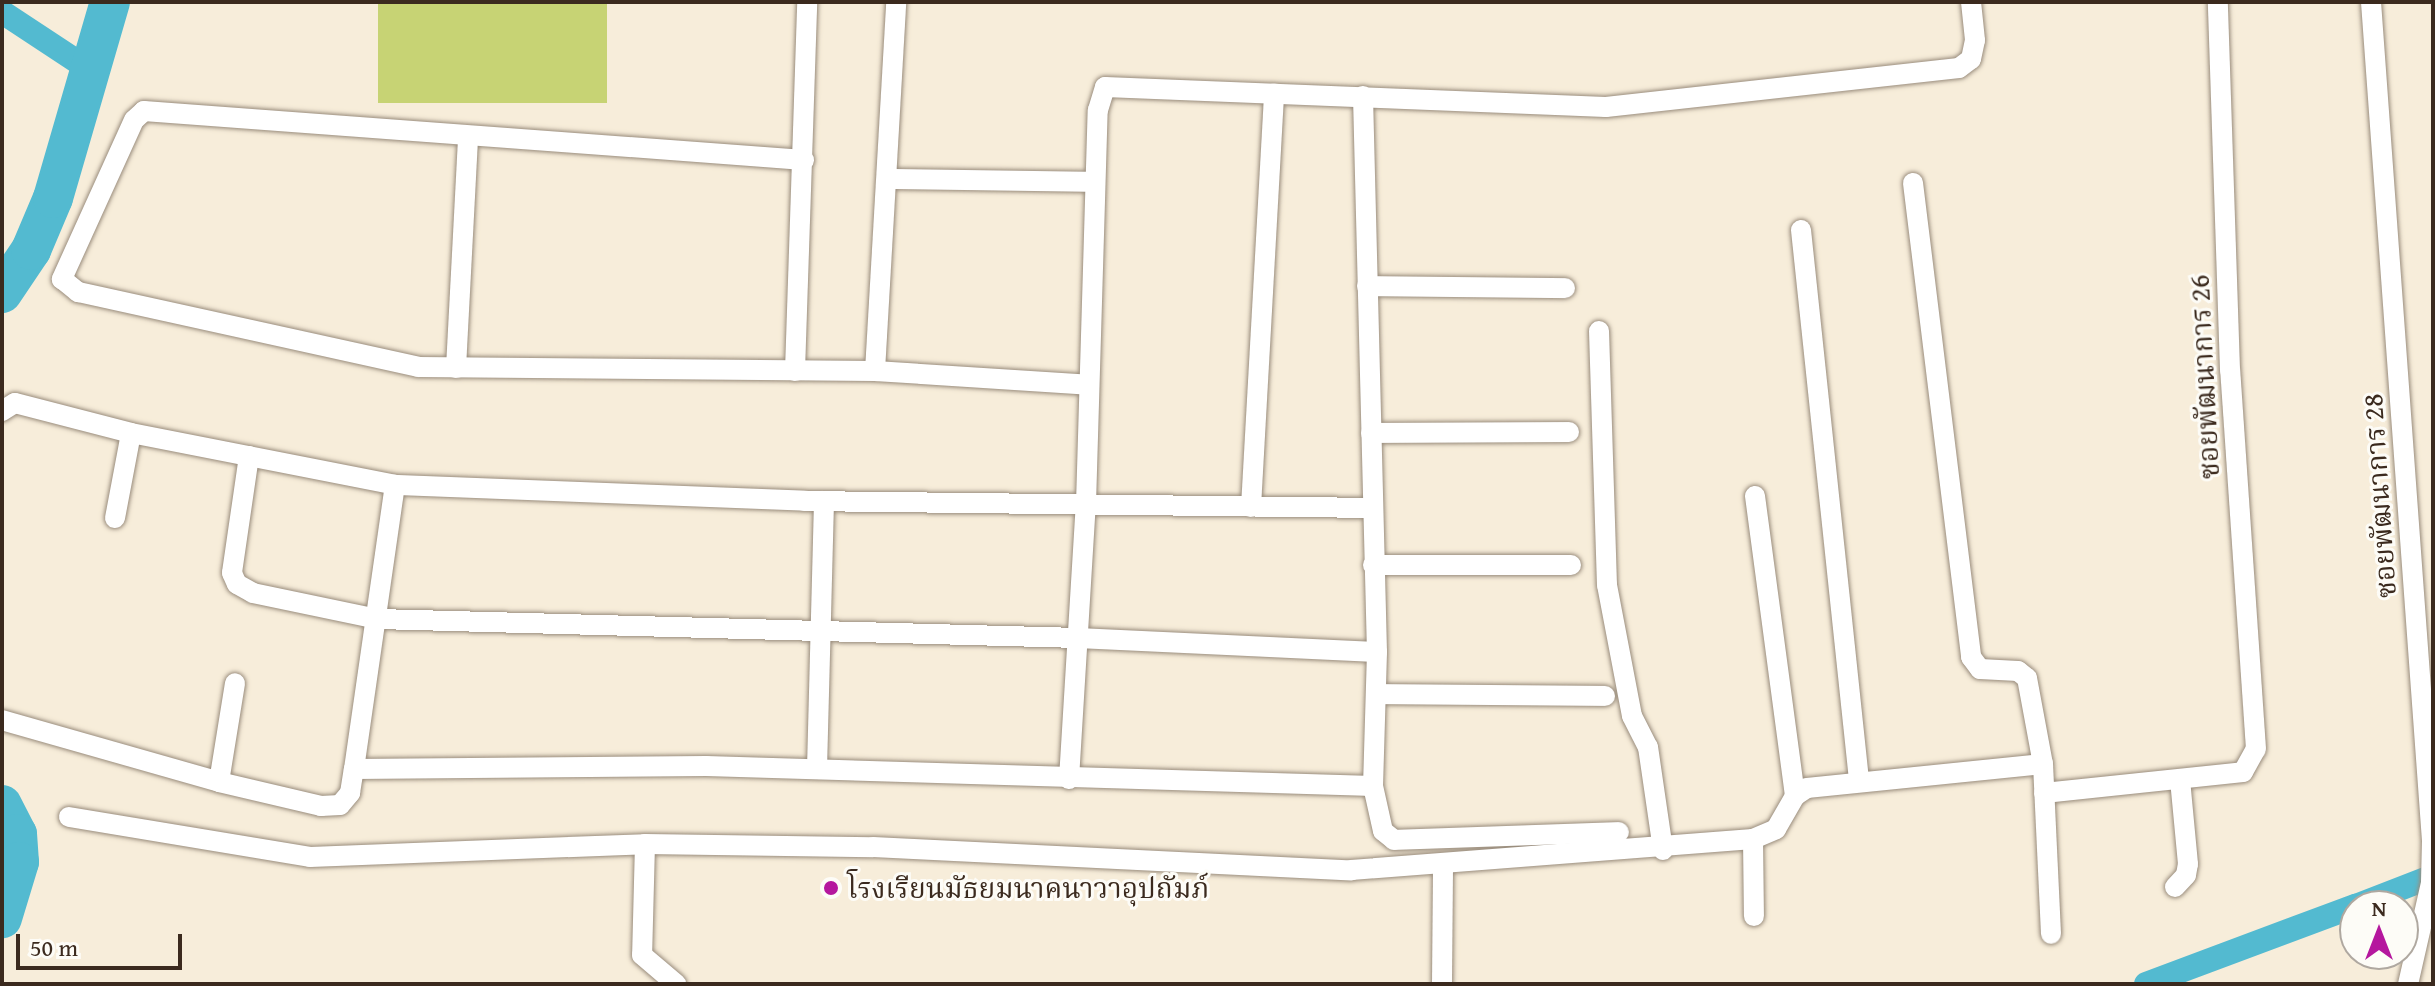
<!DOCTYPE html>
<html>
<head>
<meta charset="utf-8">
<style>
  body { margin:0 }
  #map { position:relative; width:2435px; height:986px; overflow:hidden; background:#f7edda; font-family:"Gentium Book Plus","Noto Serif Thai",serif }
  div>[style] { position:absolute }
  .green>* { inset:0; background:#c7d374; transform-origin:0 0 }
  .canal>* { height:24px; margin:-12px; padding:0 12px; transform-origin:12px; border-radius:12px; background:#53bad0 }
  .river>* { height:40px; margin:-20px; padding:0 20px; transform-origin:20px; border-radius:20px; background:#53bad0 }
  .roads { filter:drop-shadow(0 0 2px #998c7c) drop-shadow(0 0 2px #998c7c) }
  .street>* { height:20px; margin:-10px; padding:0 10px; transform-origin:10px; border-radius:10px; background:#fff }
  .dots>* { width:22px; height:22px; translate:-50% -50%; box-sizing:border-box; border:4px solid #fdfcf7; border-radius:50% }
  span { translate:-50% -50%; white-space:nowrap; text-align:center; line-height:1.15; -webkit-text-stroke:6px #fdfcf7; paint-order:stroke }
  .street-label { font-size:28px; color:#3b2a1e }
  .poi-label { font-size:28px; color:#3b2a1e }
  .left { translate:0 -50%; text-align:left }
  .frame { position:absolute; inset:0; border:4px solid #3b2a1e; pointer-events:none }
  .north { position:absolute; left:2339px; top:890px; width:80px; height:80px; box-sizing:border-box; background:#fdfcf7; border:2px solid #afa8a0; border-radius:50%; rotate:0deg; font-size:22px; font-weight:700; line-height:32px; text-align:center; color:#3b2a1e }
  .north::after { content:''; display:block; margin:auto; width:28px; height:36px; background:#b5179e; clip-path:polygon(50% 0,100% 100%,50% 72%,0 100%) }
  .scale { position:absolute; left:16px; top:934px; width:166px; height:36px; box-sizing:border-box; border:4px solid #3b2a1e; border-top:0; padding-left:10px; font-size:24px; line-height:28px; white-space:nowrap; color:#3b2a1e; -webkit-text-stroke:6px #fdfcf7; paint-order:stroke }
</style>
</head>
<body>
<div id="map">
  <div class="green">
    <div style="left:378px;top:2px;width:229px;height:101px"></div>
  </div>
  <div class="canal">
    <div style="left:2px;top:12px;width:105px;rotate:33.4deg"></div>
    <div style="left:2356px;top:906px;width:83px;rotate:-21.3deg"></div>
    <div style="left:2146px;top:984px;width:223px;rotate:-20.5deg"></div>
  </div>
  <div class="river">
    <div style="left:2px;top:293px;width:52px;rotate:-56deg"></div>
    <div style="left:31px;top:250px;width:56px;rotate:-67.1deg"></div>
    <div style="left:53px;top:198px;width:204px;rotate:-73.8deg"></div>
    <div style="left:2px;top:805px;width:33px;rotate:63deg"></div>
    <div style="left:17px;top:834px;width:28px;rotate:86deg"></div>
    <div style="left:19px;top:862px;width:59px;rotate:106.9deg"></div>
  </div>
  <div class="roads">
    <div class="street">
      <div style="left:2371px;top:2px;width:841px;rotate:85.84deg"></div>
      <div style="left:2432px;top:841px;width:42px;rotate:91.4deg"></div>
      <div style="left:2431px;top:883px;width:104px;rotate:102.8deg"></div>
      <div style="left:1363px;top:96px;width:556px;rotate:88.56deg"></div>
      <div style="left:1377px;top:652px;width:134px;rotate:91.7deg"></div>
      <div style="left:1373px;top:786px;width:46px;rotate:77.5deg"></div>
      <div style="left:1383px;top:831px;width:14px;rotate:39deg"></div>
      <div style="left:1394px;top:840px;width:225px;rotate:-2deg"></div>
      <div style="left:804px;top:160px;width:662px;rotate:-175.75deg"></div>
      <div style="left:144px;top:111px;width:13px;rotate:138deg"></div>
      <div style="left:134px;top:120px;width:175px;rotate:114.4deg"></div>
      <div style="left:62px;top:279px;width:21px;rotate:39deg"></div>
      <div style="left:78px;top:292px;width:348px;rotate:12.4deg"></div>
      <div style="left:418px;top:367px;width:457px;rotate:0.5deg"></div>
      <div style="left:875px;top:371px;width:214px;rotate:3.7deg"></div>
      <div style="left:887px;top:179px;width:207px;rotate:0.8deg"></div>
      <div style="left:1913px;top:183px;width:478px;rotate:83deg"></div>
      <div style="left:1971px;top:657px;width:15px;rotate:53deg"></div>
      <div style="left:1980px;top:669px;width:38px;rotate:3deg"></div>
      <div style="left:2018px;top:671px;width:11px;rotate:38deg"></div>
      <div style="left:2027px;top:678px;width:87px;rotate:79.5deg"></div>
      <div style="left:2043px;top:764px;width:170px;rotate:87.3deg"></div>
      <div style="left:1801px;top:230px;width:553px;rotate:83.98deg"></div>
      <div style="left:1367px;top:286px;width:198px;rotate:0.6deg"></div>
      <div style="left:1599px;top:331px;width:254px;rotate:88.2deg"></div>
      <div style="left:1607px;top:585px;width:133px;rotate:79.2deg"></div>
      <div style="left:1632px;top:716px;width:35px;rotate:63deg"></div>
      <div style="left:1648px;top:747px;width:104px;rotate:81.7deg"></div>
      <div style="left:456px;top:368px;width:231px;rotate:-87deg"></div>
      <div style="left:795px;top:371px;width:369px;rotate:-88.1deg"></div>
      <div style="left:875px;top:371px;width:370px;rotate:-86.7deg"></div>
      <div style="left:2px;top:411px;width:15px;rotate:-32deg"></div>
      <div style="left:15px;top:403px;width:120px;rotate:14.5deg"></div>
      <div style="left:131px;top:433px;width:269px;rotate:11.1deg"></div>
      <div style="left:395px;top:485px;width:409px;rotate:2.2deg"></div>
      <div style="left:804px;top:501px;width:569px;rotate:0.7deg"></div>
      <div style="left:1371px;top:433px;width:198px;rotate:-0.3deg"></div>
      <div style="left:249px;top:456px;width:118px;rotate:98.3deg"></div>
      <div style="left:232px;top:573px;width:12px;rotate:66deg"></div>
      <div style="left:237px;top:584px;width:18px;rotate:29deg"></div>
      <div style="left:253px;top:593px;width:127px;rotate:11.8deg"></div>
      <div style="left:377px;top:619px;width:700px;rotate:1.55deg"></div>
      <div style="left:1077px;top:638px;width:300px;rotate:2.7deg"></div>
      <div style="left:1755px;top:496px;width:303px;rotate:82.4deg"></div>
      <div style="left:1251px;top:507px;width:414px;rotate:-86.8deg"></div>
      <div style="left:115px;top:518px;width:86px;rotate:-79.3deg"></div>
      <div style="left:1373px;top:565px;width:198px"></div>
      <div style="left:1377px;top:694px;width:228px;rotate:0.5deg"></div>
      <div style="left:2px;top:720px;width:226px;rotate:15.9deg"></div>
      <div style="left:219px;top:782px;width:105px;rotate:13.2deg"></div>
      <div style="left:321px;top:806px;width:19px;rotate:-3deg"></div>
      <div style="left:340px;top:805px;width:16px;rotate:-50deg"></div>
      <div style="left:350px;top:793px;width:24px;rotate:-81deg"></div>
      <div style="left:354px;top:769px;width:287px;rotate:-81.8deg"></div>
      <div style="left:354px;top:769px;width:352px;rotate:-0.5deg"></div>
      <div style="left:706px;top:766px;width:667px;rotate:1.72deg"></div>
      <div style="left:817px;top:769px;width:268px;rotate:-88.5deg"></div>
      <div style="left:1069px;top:779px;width:276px;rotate:-86.5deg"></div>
      <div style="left:1086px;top:504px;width:394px;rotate:-88.3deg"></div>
      <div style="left:1098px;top:110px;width:24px;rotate:-73deg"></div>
      <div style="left:1105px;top:87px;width:501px;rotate:2.29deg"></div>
      <div style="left:1606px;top:107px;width:355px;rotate:-6.3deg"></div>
      <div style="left:1959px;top:68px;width:15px;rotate:-37deg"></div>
      <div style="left:1971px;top:59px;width:19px;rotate:-78deg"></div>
      <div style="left:1975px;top:40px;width:38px;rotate:-96deg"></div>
      <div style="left:219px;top:782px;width:100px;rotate:-80.8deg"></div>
      <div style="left:2044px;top:793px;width:200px;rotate:-6deg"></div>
      <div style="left:2243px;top:772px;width:26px;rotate:-61deg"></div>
      <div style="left:2256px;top:749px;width:380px;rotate:-93.9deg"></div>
      <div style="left:2230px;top:370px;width:368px;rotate:-91.9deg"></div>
      <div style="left:69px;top:817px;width:244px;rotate:9.4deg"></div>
      <div style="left:310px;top:857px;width:335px;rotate:-2.2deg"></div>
      <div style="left:645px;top:844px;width:228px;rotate:0.8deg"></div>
      <div style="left:873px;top:847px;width:479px;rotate:2.8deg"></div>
      <div style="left:1351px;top:870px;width:403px;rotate:-4.4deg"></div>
      <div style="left:1753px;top:839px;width:25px;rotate:-23deg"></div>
      <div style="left:1776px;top:829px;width:38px;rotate:-60deg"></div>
      <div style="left:1795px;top:796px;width:14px;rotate:-34deg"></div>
      <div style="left:1807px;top:788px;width:237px;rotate:-5.8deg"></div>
      <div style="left:1753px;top:839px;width:77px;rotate:89.3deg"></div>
      <div style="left:645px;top:844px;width:111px;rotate:91.5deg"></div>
      <div style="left:642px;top:955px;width:45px;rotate:40.5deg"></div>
      <div style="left:2175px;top:887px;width:16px;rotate:-47deg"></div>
      <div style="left:2186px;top:875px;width:11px;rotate:-80deg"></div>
      <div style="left:2188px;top:864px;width:85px;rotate:-95.4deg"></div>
      <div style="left:1442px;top:984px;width:118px;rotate:-89.5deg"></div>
    </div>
  </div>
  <div class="dots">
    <div style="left:831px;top:888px;background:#b5179e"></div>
  </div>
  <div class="street-label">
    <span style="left:2204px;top:377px;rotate:-93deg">ซอยพัฒนาการ 26</span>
    <span style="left:2379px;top:496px;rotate:-94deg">ซอยพัฒนาการ 28</span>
  </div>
  <div class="poi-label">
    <span class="left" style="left:847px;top:888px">โรงเรียนมัธยมนาคนาวาอุปถัมภ์</span>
  </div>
  <div class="frame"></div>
  <div class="north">N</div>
  <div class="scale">50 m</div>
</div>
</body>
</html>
